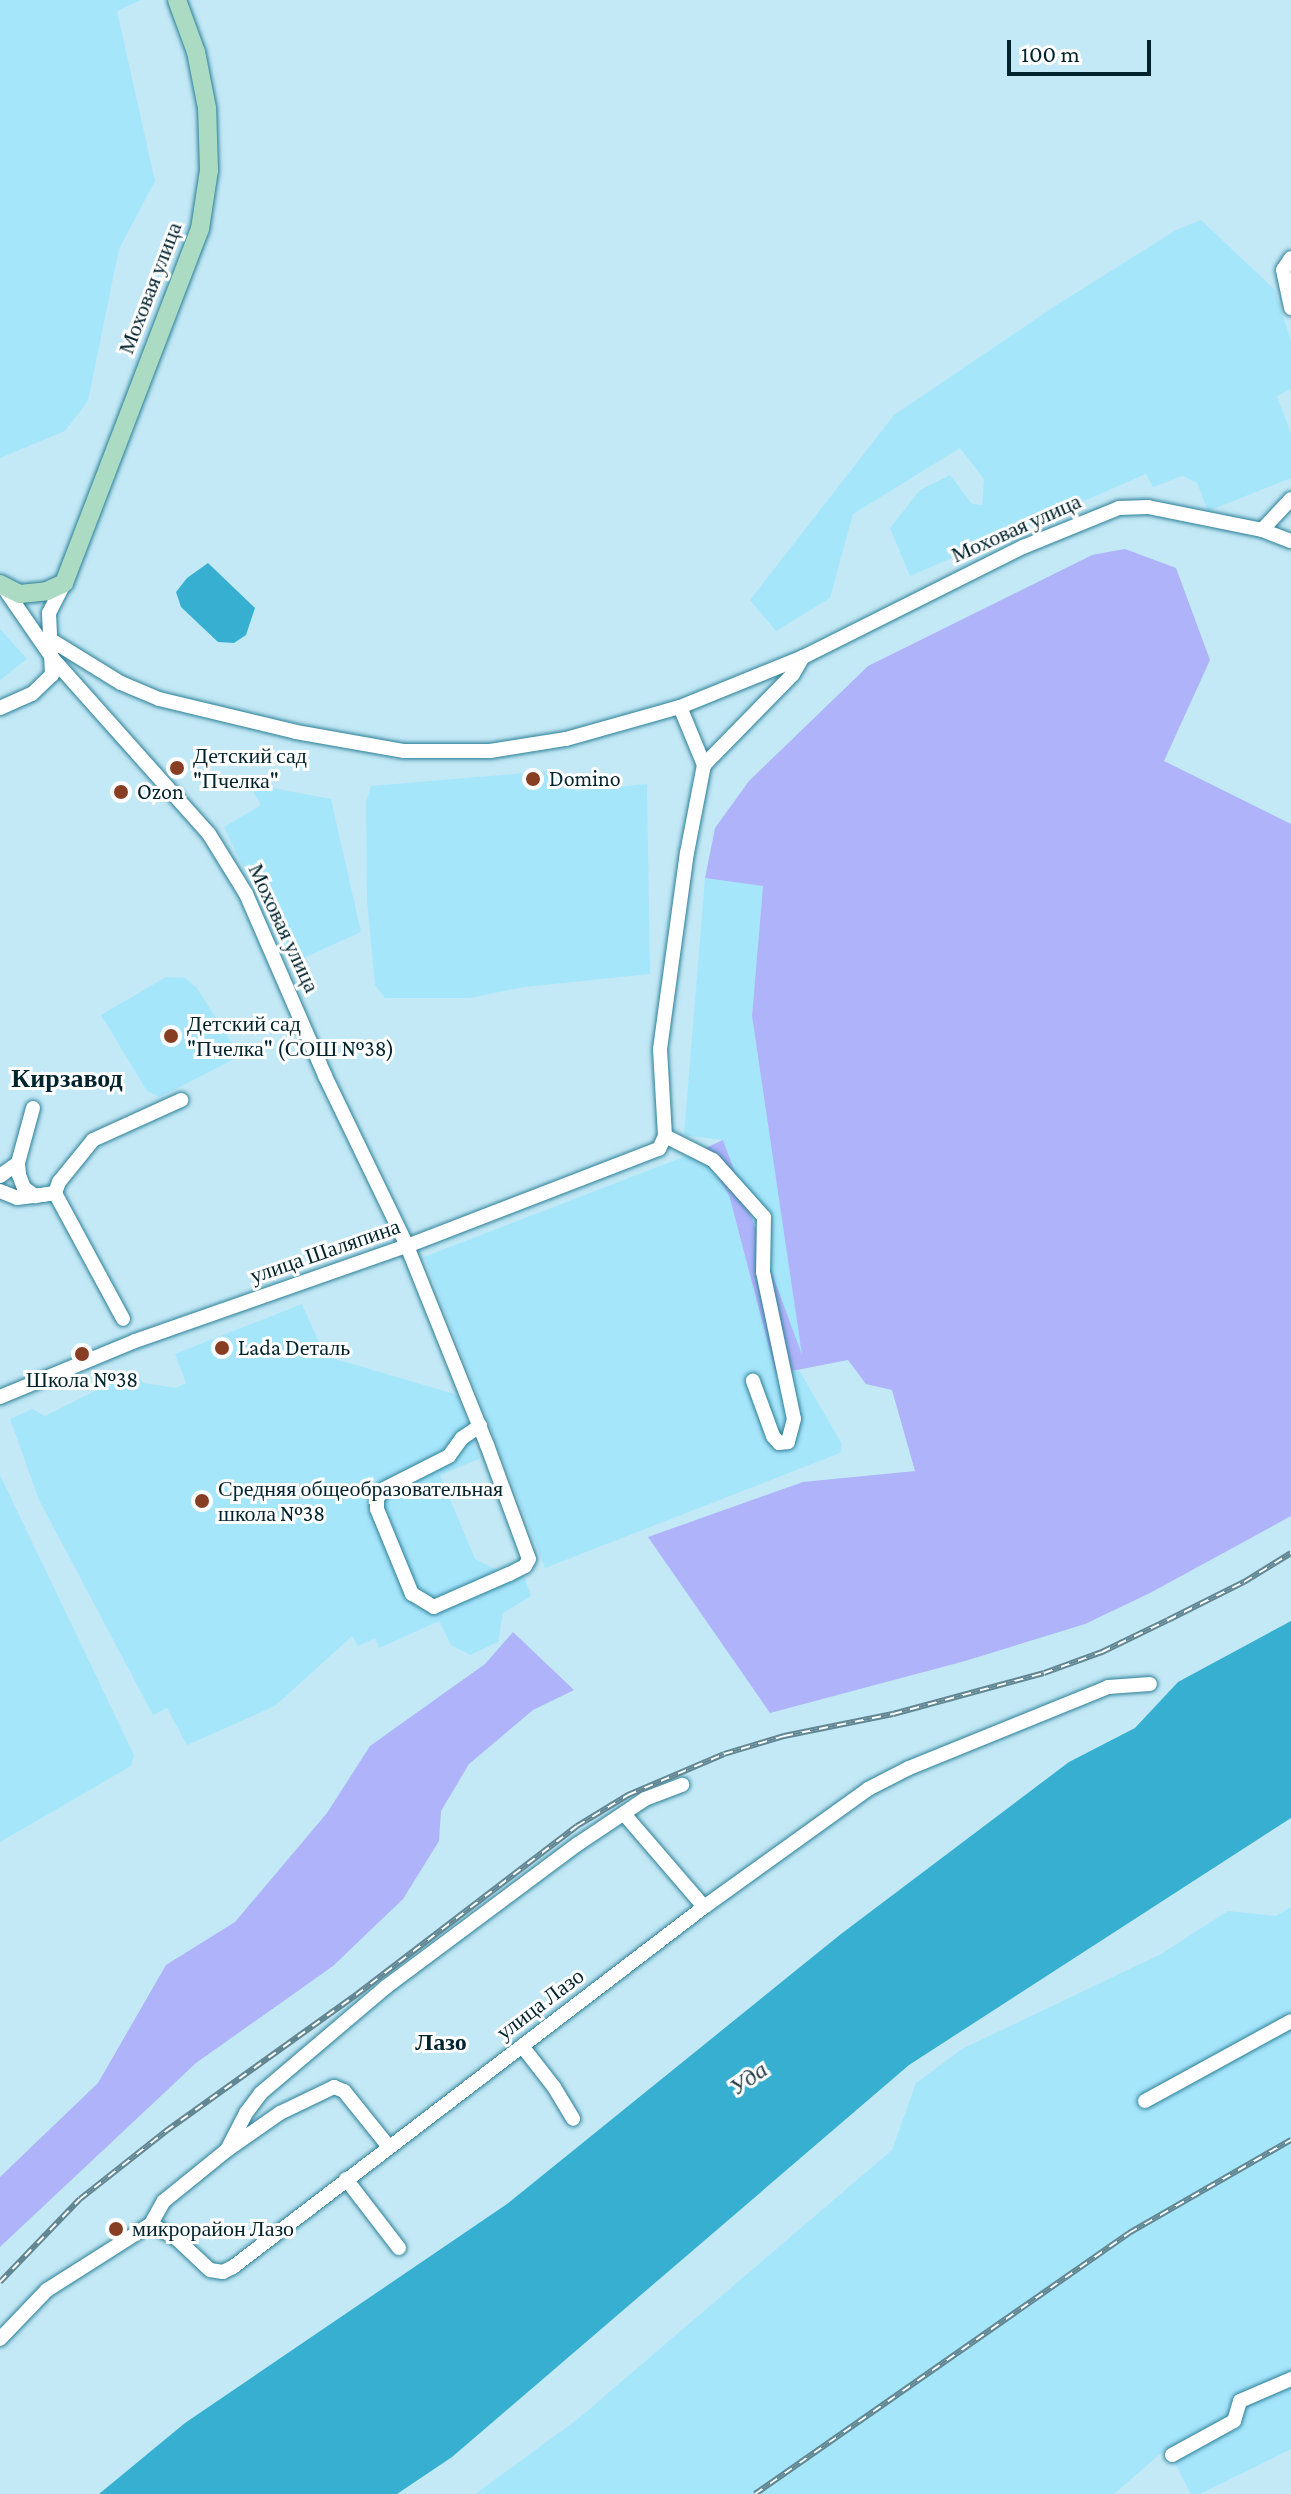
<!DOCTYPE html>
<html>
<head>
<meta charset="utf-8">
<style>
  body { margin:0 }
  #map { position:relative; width:1291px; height:2494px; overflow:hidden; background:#c3e9f6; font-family:"Crimson Pro",serif }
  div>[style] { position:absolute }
  .built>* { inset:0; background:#a6e6fb }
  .green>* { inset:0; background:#aeb3fa }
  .water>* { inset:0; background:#37afd0 }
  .roads { filter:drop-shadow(0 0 2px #2b7f96) drop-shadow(0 0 2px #2b7f96) }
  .minor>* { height:14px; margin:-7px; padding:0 7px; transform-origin:7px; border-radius:7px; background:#fff }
  .major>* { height:18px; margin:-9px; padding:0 9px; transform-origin:9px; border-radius:9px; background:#acdbc3 }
  .rail>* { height:6px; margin-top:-3px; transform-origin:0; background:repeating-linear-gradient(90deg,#fff 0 9px,#628692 0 18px); box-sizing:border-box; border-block:2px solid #628692 }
  .dots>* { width:22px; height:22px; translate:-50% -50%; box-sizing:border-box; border:4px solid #fff; border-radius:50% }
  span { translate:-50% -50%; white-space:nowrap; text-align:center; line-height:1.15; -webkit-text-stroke:6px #fff; paint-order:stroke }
  .street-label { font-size:22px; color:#01232d }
  .poi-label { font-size:22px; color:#01232d }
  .left { translate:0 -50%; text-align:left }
  .neighbourhood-label { font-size:24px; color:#01232d; font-weight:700 }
  .water-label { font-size:24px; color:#223b43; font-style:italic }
  .quarter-label { font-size:26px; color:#01232d; font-weight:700 }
  .scale { position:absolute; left:1007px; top:40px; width:144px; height:36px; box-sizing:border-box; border:4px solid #01232d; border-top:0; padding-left:10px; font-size:24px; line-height:28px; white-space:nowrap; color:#01232d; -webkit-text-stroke:6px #fff; paint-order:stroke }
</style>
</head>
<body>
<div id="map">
  <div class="built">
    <div style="clip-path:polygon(0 0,141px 0,117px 11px,155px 181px,119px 249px,88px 401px,65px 431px,0 458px)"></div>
    <div style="clip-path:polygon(1201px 220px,1274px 289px,1291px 340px,1291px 389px,1277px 396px,1291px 434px,1291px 478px,1208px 511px,1197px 483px,1183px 476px,1153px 487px,1146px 474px,910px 576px,890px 528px,920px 490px,950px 475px,972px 504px,982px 505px,984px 479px,960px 448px,853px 514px,830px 598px,776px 631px,750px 600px,894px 415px,1052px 308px,1176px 230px)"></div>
    <div style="clip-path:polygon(0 629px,27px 659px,0 680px)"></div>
    <div style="clip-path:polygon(548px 771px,561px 771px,562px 778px,573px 780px,575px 791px,647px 784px,650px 974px,524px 987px,470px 998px,385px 998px,375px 985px,367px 900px,366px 803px,371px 786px)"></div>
    <div style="clip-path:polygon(267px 787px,331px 799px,361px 932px,290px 964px,224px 827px,261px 805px,253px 791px)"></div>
    <div style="clip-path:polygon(705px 878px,763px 885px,752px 1016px,803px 1360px,723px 1140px,684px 1135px)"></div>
    <div style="clip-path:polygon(166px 977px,185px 978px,197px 988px,240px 1056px,160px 1097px,147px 1091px,101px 1015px)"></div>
    <div style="clip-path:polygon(691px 1154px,711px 1165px,729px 1195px,776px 1374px,799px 1370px,842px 1444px,840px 1453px,545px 1568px,424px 1257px)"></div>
    <div style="clip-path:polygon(302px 1304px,325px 1356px,458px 1395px,479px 1459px,440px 1475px,475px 1559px,499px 1571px,519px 1563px,531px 1596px,503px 1613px,498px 1642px,470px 1655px,451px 1645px,439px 1621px,379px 1648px,375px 1638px,358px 1646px,352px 1636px,275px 1706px,187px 1745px,167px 1708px,153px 1715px,39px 1500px,10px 1419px,32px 1409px,45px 1416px,134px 1371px,143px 1383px,176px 1388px,186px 1383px,175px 1354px)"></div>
    <div style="clip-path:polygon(0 1475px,134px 1755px,131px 1766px,0 1842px)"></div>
    <div style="clip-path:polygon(1291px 1907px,1291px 2449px,1200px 2494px,1191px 2494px,1167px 2448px,1114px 2494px,475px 2494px,579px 2418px,892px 2150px,916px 2083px,962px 2049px,1161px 1954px,1228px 1911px,1276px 1916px)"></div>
  </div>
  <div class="green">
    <div style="clip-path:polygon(1125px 549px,1176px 568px,1210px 660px,1164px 761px,1291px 824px,1291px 1516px,1150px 1593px,1085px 1624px,965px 1661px,770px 1713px,648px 1537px,803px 1482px,915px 1471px,892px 1390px,866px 1384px,848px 1360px,776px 1374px,729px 1195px,701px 1150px,723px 1140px,802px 1355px,752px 1016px,763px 886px,705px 878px,715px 828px,749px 781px,868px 666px,1092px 555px)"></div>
    <div style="clip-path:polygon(513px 1632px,574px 1690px,533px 1710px,469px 1764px,441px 1811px,439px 1841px,403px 1899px,333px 1966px,196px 2063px,0 2247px,0 2177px,98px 2083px,166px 1965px,235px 1922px,327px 1813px,370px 1746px,485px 1664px)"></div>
  </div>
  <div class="water">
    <div style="clip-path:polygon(208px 563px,255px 608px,246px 635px,234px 643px,218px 642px,181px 607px,176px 592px,187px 578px)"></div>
    <div style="clip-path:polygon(1291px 1621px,1291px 1818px,909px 2065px,452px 2457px,397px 2494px,99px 2494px,185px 2423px,507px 2204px,841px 1934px,1069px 1762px,1135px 1728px,1178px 1682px)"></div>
  </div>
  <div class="roads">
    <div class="minor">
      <div style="left:1291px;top:258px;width:14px;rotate:124deg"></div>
      <div style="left:1283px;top:270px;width:39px;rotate:78deg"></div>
      <div style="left:1262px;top:530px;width:42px;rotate:-46.9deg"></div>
      <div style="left:4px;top:588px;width:86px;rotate:55.4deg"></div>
      <div style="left:53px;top:659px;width:234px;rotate:48.3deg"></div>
      <div style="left:209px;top:834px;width:70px;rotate:58.3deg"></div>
      <div style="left:246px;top:894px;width:198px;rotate:66.5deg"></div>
      <div style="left:325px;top:1076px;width:189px;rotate:64.2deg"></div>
      <div style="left:407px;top:1246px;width:214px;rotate:68.1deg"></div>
      <div style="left:487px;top:1445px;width:121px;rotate:69.8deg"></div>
      <div style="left:529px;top:1559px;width:8px;rotate:120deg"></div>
      <div style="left:525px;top:1566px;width:18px;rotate:153deg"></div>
      <div style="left:509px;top:1574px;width:82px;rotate:156.3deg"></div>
      <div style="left:434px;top:1607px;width:26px;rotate:-149deg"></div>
      <div style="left:412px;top:1594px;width:92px;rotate:-112.4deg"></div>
      <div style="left:377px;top:1509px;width:10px;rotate:-90deg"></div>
      <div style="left:377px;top:1499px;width:12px;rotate:-55deg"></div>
      <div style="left:384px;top:1489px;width:73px;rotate:-26.9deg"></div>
      <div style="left:449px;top:1456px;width:22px;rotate:-54deg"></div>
      <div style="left:462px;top:1438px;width:22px;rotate:-34deg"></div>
      <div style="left:51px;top:640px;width:82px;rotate:31.6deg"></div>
      <div style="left:121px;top:683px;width:41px;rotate:22.8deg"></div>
      <div style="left:159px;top:699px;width:141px;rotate:13.5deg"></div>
      <div style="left:296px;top:732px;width:110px;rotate:10deg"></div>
      <div style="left:404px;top:751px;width:86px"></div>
      <div style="left:490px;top:751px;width:77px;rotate:-9deg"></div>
      <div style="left:566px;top:739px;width:118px;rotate:-15.7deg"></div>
      <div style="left:680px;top:707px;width:133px;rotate:-22.1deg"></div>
      <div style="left:803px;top:657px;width:246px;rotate:-26.6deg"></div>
      <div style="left:1023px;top:547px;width:104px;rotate:-22.1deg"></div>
      <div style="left:1119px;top:508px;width:29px;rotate:-2deg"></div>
      <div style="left:1148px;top:507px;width:116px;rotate:11.4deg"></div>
      <div style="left:1262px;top:530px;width:31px;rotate:21deg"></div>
      <div style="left:680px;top:707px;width:63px;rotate:67.5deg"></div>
      <div style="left:0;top:708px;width:35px;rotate:-24deg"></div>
      <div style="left:32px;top:694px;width:28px;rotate:-44deg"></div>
      <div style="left:52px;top:675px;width:62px;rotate:-92.8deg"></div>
      <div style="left:49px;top:613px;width:34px;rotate:-63deg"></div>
      <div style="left:33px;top:1108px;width:57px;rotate:105.3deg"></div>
      <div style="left:18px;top:1163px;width:12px;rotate:85deg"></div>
      <div style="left:19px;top:1175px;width:14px;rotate:69deg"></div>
      <div style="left:24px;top:1188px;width:14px;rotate:36deg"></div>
      <div style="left:35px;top:1196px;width:20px;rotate:-9deg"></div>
      <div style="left:55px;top:1193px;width:143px;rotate:61.6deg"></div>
      <div style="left:665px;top:1136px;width:54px;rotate:26.6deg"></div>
      <div style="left:713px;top:1160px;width:76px;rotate:48.2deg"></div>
      <div style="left:764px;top:1217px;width:55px;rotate:91deg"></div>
      <div style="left:763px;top:1272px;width:150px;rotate:78.1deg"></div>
      <div style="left:794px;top:1419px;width:24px;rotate:105deg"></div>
      <div style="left:788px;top:1442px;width:9px;rotate:174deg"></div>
      <div style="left:779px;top:1443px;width:9px;rotate:-131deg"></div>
      <div style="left:773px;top:1436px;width:59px;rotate:-110deg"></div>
      <div style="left:0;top:1176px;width:22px;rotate:-36deg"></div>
      <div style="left:0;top:1191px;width:18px;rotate:22deg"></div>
      <div style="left:17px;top:1198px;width:38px;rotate:-7deg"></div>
      <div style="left:55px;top:1193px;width:12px;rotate:-70deg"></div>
      <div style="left:59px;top:1182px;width:54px;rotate:-51deg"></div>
      <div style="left:93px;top:1140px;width:97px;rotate:-24.4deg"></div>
      <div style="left:0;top:1397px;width:146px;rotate:-22.5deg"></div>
      <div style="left:135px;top:1341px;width:288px;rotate:-19.3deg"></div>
      <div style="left:407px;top:1246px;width:270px;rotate:-21.1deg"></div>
      <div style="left:659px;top:1149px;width:14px;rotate:-65deg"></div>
      <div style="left:665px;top:1136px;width:87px;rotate:-93.3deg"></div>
      <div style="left:660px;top:1049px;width:198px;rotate:-82.2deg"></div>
      <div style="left:687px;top:853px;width:90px;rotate:-79.1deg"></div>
      <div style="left:704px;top:765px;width:127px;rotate:-45.6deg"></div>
      <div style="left:793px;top:674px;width:20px;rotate:-60deg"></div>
      <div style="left:625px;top:1815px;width:121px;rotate:49.3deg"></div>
      <div style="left:522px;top:2046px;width:52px;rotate:52deg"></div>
      <div style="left:554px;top:2087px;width:37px;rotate:59deg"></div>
      <div style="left:1145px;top:2101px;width:166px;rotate:-28.7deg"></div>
      <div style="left:227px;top:2150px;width:42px;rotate:-62.8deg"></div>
      <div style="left:246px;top:2113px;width:25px;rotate:-53deg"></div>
      <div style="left:261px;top:2093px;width:164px;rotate:-40.3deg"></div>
      <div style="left:386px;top:1987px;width:239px;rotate:-36.7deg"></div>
      <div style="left:578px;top:1844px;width:81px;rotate:-33.9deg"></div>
      <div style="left:645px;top:1799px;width:40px;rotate:-21deg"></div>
      <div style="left:346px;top:2179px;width:87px;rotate:52.5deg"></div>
      <div style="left:151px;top:2224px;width:30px;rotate:30deg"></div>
      <div style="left:177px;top:2239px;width:45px;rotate:43.2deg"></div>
      <div style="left:210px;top:2270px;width:13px;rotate:9deg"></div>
      <div style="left:223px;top:2272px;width:11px;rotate:-27deg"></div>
      <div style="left:233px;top:2267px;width:593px;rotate:-37.39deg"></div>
      <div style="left:704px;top:1907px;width:202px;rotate:-35.7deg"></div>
      <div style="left:868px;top:1789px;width:46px;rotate:-27.1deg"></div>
      <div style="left:909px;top:1768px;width:215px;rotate:-22.1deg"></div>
      <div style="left:1108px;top:1687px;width:42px;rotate:-4.1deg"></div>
      <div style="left:151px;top:2224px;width:26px;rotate:-61deg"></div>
      <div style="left:164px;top:2201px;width:81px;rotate:-39deg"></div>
      <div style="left:227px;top:2150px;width:65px;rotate:-34.9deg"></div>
      <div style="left:280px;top:2113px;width:60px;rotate:-25.7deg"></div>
      <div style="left:334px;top:2087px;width:11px;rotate:22deg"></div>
      <div style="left:344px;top:2091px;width:72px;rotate:51.2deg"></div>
      <div style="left:0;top:2339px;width:68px;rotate:-46.2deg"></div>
      <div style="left:47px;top:2290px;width:123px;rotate:-32.4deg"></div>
      <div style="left:1172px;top:2455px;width:71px;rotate:-28.7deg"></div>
      <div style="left:1234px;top:2421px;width:21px;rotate:-73deg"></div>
      <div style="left:1240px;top:2401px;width:56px;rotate:-23.3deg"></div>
    </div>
    <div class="major">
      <div style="left:0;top:584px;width:22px;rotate:27deg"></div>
      <div style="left:20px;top:594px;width:27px;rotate:-6deg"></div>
      <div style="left:47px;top:591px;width:19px;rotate:-25deg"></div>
      <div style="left:64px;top:583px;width:379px;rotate:-69deg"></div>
      <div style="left:200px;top:229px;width:60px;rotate:-81.3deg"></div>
      <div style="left:209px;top:170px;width:62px;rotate:-91.8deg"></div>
      <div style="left:207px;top:108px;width:57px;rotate:-101.1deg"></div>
      <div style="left:196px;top:52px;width:55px;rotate:-110.1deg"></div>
    </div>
  </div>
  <div class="rail">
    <div style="left:0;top:2282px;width:115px;rotate:-46.1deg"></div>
    <div style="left:80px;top:2199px;width:110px;rotate:-38.3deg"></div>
    <div style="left:166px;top:2131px;width:234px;rotate:-35.6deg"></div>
    <div style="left:356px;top:1995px;width:278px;rotate:-37.4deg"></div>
    <div style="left:577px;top:1826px;width:60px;rotate:-31.3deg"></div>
    <div style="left:628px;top:1795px;width:104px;rotate:-23.1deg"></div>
    <div style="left:724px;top:1754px;width:63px;rotate:-16.7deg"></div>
    <div style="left:784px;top:1736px;width:111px;rotate:-11.4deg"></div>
    <div style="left:893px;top:1714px;width:156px;rotate:-15.2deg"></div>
    <div style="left:1044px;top:1673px;width:62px;rotate:-19.9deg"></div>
    <div style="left:1102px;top:1652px;width:73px;rotate:-25.9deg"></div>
    <div style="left:1168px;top:1620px;width:85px;rotate:-26.6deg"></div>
    <div style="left:1244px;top:1582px;width:55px;rotate:-31.7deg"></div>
    <div style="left:755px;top:2494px;width:456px;rotate:-34.9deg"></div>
    <div style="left:1129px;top:2233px;width:187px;rotate:-29.9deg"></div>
  </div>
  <div class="dots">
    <div style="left:177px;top:768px;background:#873e22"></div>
    <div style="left:533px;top:779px;background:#873e22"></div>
    <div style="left:121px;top:792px;background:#873e22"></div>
    <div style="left:171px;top:1036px;background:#873e22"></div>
    <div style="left:222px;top:1348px;background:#873e22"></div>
    <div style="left:82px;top:1354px;background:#873e22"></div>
    <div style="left:202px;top:1501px;background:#873e22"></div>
    <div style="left:116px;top:2229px;background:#873e22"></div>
  </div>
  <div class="street-label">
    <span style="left:150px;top:288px;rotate:-69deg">Моховая улица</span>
    <span style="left:1016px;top:528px;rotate:-24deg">Моховая улица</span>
    <span style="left:284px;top:928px;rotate:65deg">Моховая улица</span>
    <span style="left:325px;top:1251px;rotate:-19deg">улица Шаляпина</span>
    <span style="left:540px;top:2004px;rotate:-37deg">улица Лазо</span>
  </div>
  <div class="poi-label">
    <span class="left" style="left:193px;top:768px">Детский сад<br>"Пчелка"</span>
    <span class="left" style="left:549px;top:779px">Domino</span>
    <span class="left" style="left:137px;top:792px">Ozon</span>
    <span class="left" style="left:187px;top:1036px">Детский сад<br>"Пчелка" (СОШ №38)</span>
    <span class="left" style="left:238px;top:1348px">Lada Dеталь</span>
    <span style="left:82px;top:1380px">Школа №38</span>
    <span class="left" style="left:218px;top:1501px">Средняя общеобразовательная<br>школа №38</span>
    <span class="left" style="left:132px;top:2229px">микрорайон Лазо</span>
  </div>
  <div class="neighbourhood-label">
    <span style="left:441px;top:2042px">Лазо</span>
  </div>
  <div class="water-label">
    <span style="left:748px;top:2078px;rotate:-35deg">Уда</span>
  </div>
  <div class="quarter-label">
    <span style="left:67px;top:1079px">Кирзавод</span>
  </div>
  <div class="scale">100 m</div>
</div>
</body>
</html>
